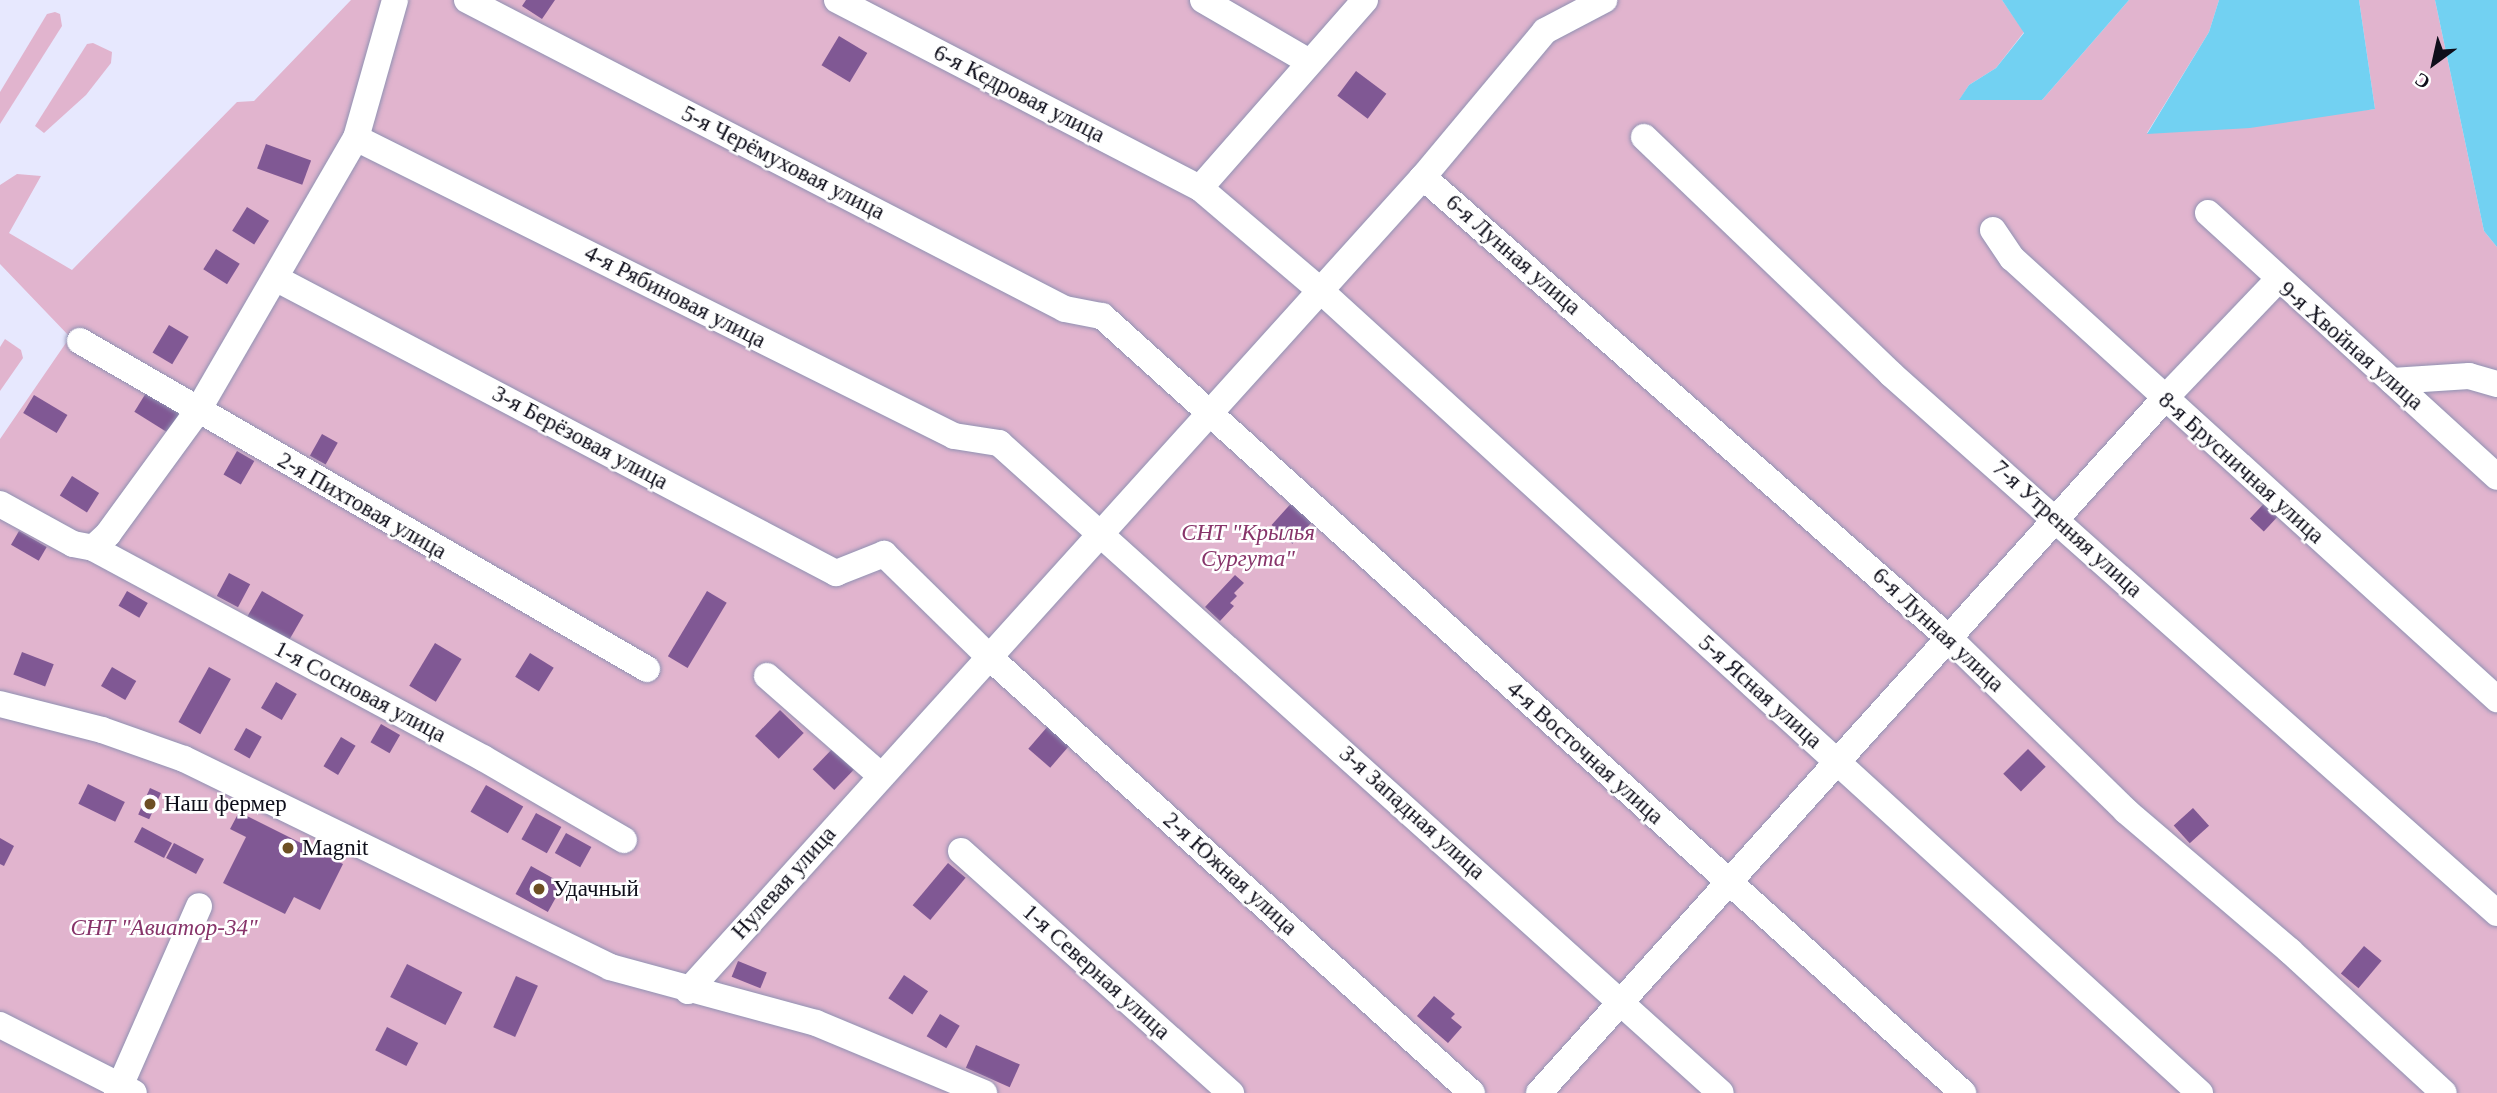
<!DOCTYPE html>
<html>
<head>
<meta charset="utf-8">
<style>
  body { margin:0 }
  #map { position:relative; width:2497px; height:1093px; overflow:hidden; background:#e7e8fe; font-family:Georgia,serif }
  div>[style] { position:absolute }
  .green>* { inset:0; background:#e1b4ce }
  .water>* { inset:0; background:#72d1f2 }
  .building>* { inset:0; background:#805894; transform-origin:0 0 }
  .roads { filter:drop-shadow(0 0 2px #8f91b2) drop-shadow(0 0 2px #8f91b2) }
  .minor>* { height:26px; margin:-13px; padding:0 13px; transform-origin:13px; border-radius:13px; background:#fff }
  .dots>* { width:19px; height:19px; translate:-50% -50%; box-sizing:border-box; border:4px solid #fff; border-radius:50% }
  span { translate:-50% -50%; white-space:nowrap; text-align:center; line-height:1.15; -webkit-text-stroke:5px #fff; paint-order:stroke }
  .street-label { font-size:23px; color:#0e0e1a }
  .park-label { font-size:23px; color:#87346a; font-style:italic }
  .poi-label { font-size:23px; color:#0e0e1a }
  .left { translate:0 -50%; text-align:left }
  .north { position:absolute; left:2399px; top:28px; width:70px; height:70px; -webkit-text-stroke:5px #fff; paint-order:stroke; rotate:213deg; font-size:19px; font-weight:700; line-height:28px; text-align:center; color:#0e0e1a }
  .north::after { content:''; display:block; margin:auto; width:24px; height:32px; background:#0e0e1a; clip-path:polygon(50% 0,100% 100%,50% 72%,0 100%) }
</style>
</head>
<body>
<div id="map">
  <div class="green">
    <div style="clip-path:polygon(351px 0,2002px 0,2024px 32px,1996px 68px,1969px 85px,1960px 99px,2042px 100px,2129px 0,2219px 0,2209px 32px,2147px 133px,2375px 109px,2359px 0,2435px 0,2484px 231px,2497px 247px,2497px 1093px,0 1093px,0 439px,70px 337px,0 264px,0 185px,17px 174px,41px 176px,9px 233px,72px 270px,237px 102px,254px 101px)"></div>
    <div style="clip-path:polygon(55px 12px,60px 14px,62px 26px,0 124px,0 92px,47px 14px)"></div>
    <div style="clip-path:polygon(93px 43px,112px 52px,111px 63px,86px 95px,44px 133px,35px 126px,87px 44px)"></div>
    <div style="clip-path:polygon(5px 339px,21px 350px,23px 358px,0 391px,0 347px)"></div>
  </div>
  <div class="water">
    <div style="clip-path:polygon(2002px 0,2129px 0,2042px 100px,1959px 100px,1969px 85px,1996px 68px,2024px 33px)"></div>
    <div style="clip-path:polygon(2219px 0,2359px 0,2375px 109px,2250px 128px,2147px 134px,2209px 32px)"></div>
    <div style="clip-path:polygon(2435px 0,2497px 0,2497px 247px,2484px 231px)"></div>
  </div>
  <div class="building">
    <div style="clip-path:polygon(526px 0,555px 0,542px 19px,522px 6px)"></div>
    <div style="left:839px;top:36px;width:33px;height:34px;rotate:31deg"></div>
    <div style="left:1356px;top:71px;width:38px;height:31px;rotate:37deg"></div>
    <div style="left:266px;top:144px;width:48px;height:26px;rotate:20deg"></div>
    <div style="left:247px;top:207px;width:26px;height:28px;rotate:32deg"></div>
    <div style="left:216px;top:249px;width:28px;height:24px;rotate:32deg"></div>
    <div style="left:169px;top:325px;width:23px;height:32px;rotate:31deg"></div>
    <div style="left:146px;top:393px;width:41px;height:22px;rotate:32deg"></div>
    <div style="left:34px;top:395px;width:39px;height:21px;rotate:31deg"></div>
    <div style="left:322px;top:434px;width:18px;height:25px;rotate:29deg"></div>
    <div style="left:237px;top:451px;width:20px;height:27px;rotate:30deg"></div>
    <div style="left:72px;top:476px;width:32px;height:23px;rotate:32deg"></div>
    <div style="left:2269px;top:498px;width:19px;height:28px;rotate:43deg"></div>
    <div style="left:1295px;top:499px;width:28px;height:35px;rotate:42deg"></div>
    <div style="left:19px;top:531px;width:32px;height:16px;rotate:30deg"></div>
    <div style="left:229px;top:573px;width:24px;height:26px;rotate:28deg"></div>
    <div style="clip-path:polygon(1235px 575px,1244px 583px,1234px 593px,1237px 596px,1230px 603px,1234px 606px,1220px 621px,1205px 607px)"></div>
    <div style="left:127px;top:591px;width:24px;height:17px;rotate:30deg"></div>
    <div style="left:262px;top:591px;width:48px;height:34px;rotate:30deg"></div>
    <div style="left:707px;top:591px;width:23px;height:76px;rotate:31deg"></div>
    <div style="left:435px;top:643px;width:31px;height:50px;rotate:31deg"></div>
    <div style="left:22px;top:652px;width:34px;height:24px;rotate:21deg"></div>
    <div style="left:530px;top:653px;width:28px;height:28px;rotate:32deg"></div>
    <div style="left:112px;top:667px;width:28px;height:22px;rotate:30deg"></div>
    <div style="left:209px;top:667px;width:25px;height:63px;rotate:29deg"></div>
    <div style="left:276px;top:682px;width:24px;height:30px;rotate:30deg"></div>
    <div style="left:780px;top:710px;width:33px;height:36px;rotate:44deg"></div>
    <div style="left:381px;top:724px;width:22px;height:21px;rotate:30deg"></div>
    <div style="left:1048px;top:726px;width:29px;height:30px;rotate:41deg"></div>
    <div style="left:246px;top:728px;width:18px;height:25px;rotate:29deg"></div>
    <div style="left:341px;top:737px;width:17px;height:34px;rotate:31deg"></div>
    <div style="left:837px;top:744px;width:30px;height:35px;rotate:44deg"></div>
    <div style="left:2028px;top:749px;width:25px;height:35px;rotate:45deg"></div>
    <div style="left:88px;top:784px;width:41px;height:22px;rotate:26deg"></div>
    <div style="left:486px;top:785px;width:43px;height:31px;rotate:30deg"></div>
    <div style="left:150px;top:788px;width:12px;height:29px;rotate:24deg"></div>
    <div style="left:2193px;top:808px;width:24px;height:26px;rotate:48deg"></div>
    <div style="clip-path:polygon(239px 812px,343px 864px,320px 910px,294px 897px,285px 914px,223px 883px,246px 837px,230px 829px)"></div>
    <div style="left:536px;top:813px;width:29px;height:30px;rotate:29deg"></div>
    <div style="left:142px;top:827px;width:34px;height:17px;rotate:28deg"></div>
    <div style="left:566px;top:833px;width:29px;height:23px;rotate:29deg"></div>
    <div style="clip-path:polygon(0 838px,14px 846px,4px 866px,0 864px)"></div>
    <div style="left:174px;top:843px;width:34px;height:17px;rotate:28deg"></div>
    <div style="left:948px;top:863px;width:23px;height:55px;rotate:40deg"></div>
    <div style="left:531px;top:866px;width:37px;height:32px;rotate:29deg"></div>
    <div style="left:2364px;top:946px;width:23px;height:36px;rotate:40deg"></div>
    <div style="left:738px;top:961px;width:31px;height:17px;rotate:22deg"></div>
    <div style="left:407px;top:964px;width:62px;height:37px;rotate:27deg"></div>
    <div style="left:904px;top:975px;width:29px;height:28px;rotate:34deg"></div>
    <div style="left:516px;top:976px;width:24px;height:56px;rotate:24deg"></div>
    <div style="clip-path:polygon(1434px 996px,1455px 1014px,1451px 1018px,1462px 1027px,1448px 1043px,1417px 1016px)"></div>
    <div style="left:940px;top:1014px;width:23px;height:26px;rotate:31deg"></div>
    <div style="left:387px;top:1027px;width:35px;height:26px;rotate:27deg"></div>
    <div style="left:976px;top:1045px;width:48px;height:25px;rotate:24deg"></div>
  </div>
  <div class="roads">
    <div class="minor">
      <div style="left:467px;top:0;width:673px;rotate:27.33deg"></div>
      <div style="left:1065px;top:309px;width:38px;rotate:11deg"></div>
      <div style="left:1102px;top:316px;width:1160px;rotate:42.06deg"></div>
      <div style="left:837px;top:0;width:409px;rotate:27.4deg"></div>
      <div style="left:1200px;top:188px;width:159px;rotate:40.4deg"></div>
      <div style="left:1321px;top:291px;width:1190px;rotate:42.38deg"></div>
      <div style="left:1203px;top:0;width:121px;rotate:30.2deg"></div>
      <div style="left:1644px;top:137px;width:342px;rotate:43.8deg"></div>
      <div style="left:1891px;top:374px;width:811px;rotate:41.65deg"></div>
      <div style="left:356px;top:138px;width:668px;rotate:26.49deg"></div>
      <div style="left:954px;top:436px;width:46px;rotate:8.8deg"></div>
      <div style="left:999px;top:443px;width:971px;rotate:42deg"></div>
      <div style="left:1423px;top:177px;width:702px;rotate:41.25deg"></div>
      <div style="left:1951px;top:640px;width:245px;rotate:44.3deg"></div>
      <div style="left:2126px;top:811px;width:216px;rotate:40.5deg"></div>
      <div style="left:2290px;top:951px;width:209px;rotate:42.7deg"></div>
      <div style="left:1200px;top:188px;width:250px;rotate:-48.7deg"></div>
      <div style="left:2208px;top:213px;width:391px;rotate:42.4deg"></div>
      <div style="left:1993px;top:230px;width:34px;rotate:56deg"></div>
      <div style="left:2012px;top:258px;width:656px;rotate:42.28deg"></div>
      <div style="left:277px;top:279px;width:632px;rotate:27.74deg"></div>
      <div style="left:836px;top:573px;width:52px;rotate:-21.6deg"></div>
      <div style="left:884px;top:554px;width:146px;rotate:44.4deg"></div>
      <div style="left:988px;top:656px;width:652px;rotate:42.08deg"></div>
      <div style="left:80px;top:341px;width:655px;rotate:30.05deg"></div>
      <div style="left:2392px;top:381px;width:77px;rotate:-3.7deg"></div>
      <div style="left:2469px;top:376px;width:29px;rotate:16deg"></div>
      <div style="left:0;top:504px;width:83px;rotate:28.7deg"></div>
      <div style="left:73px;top:544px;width:20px;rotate:11deg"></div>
      <div style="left:93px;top:548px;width:21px;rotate:-43deg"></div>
      <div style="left:108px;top:534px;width:151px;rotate:-53.9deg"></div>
      <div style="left:197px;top:412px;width:317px;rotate:-59.9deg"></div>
      <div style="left:356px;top:138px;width:143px;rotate:-74.2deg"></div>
      <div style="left:93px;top:548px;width:443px;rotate:28.3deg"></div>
      <div style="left:483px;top:758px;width:163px;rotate:30.2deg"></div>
      <div style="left:767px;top:676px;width:150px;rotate:41.2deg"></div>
      <div style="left:0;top:704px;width:105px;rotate:14.3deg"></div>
      <div style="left:102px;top:730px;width:87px;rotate:19.5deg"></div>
      <div style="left:184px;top:759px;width:474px;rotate:26deg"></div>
      <div style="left:610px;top:967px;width:213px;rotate:15.2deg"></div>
      <div style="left:816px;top:1023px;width:182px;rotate:22.6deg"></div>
      <div style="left:961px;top:851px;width:363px;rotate:41.9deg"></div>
      <div style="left:688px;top:991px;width:1097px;rotate:-47.92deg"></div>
      <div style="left:1423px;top:177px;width:190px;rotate:-50.1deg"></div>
      <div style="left:1545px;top:31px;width:67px;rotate:-27.7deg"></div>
      <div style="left:0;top:1025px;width:150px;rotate:26.9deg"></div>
      <div style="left:117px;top:1093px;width:204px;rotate:-66.3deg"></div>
      <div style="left:1539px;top:1093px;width:935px;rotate:-47.99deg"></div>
      <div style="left:2165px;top:398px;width:162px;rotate:-46.3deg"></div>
    </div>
  </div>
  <div class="dots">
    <div style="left:150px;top:804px;background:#6d4f23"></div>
    <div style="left:288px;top:848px;background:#6d4f23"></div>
    <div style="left:539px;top:889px;background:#6d4f23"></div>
  </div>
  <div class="street-label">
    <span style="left:1019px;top:94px;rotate:27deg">6-я Кедровая улица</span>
    <span style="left:783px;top:163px;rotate:27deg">5-я Черёмуховая улица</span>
    <span style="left:1513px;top:255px;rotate:41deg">6-я Лунная улица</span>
    <span style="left:675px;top:297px;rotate:27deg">4-я Рябиновая улица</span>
    <span style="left:2351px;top:346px;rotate:41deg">9-я Хвойная улица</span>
    <span style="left:580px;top:438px;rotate:28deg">3-я Берёзовая улица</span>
    <span style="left:2241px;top:468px;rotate:42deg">8-я Брусничная улица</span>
    <span style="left:362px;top:506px;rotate:30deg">2-я Пихтовая улица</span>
    <span style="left:2067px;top:529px;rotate:42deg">7-я Утренняя улица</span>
    <span style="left:1938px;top:630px;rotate:43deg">6-я Лунная улица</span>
    <span style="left:360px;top:692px;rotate:28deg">1-я Сосновая улица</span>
    <span style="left:1760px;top:692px;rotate:42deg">5-я Ясная улица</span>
    <span style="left:1585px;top:753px;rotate:42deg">4-я Восточная улица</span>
    <span style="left:1412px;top:813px;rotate:42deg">3-я Западная улица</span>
    <span style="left:1230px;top:874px;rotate:42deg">2-я Южная улица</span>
    <span style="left:784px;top:883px;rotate:-48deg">Нулевая улица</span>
    <span style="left:1096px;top:972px;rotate:42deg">1-я Северная улица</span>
  </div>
  <div class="park-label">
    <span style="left:1248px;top:546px">CНТ "Крылья<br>Сургута"</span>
    <span style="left:164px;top:928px">СНТ "Авиатор-34"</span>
  </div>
  <div class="poi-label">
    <span class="left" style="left:164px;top:804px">Наш фермер</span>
    <span class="left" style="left:302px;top:848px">Magnit</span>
    <span class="left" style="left:553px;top:889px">Удачный</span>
  </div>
  <div class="north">С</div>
</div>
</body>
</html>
